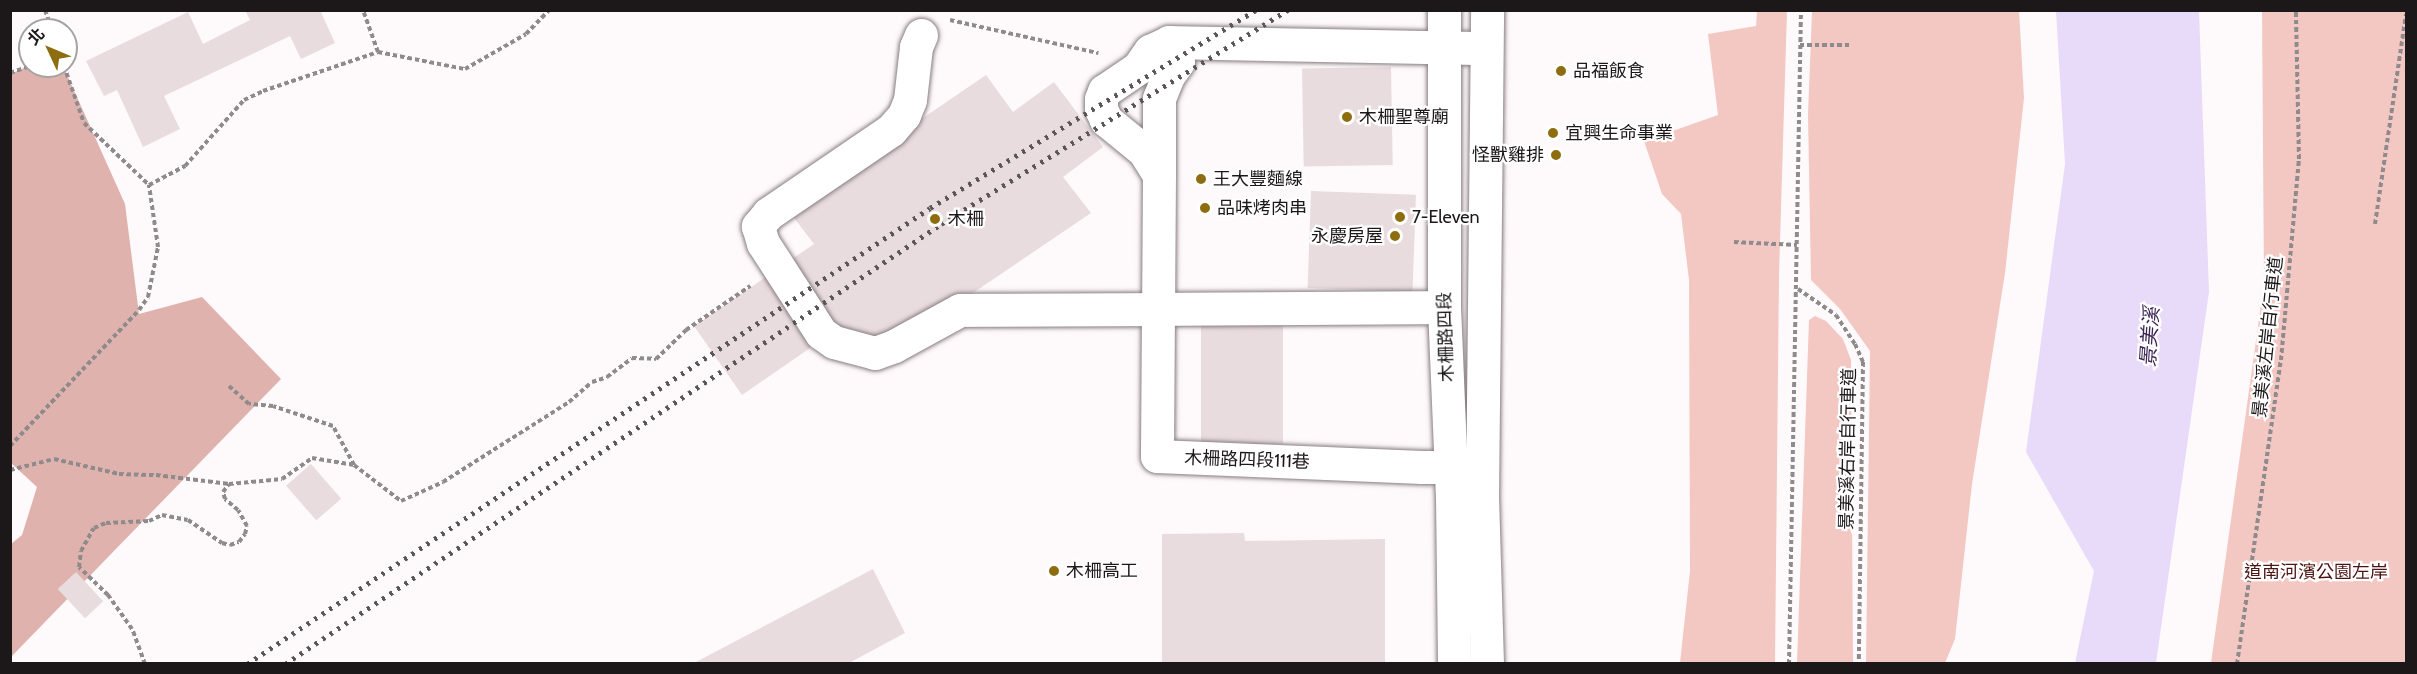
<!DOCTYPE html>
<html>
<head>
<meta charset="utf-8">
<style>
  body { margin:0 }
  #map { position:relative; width:2417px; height:674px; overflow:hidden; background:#fef9fb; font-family:Cabin,"Noto Sans TC",sans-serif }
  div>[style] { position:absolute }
  .green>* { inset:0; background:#f3c8c3 }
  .forest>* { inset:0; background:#e0b2ad }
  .water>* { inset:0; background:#e8dbfa }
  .building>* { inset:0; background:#e9dcde; transform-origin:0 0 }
  .path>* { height:4px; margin-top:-2px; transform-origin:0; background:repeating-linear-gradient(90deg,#8f8a8c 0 4.5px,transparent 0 7.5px) }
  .roads { filter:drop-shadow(0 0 2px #877d82) drop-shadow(0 0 2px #877d82) }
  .minor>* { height:33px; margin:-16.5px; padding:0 16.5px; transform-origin:16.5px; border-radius:16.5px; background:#fff }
  .major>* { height:33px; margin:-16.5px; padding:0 16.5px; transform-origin:16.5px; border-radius:16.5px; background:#fff }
  .rail>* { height:4.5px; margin-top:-2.25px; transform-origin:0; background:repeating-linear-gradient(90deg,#5b5658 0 3px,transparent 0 9px) }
  .dots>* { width:16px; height:16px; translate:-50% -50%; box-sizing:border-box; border:3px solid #fff; border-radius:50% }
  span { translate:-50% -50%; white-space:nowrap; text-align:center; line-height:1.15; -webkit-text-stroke:4.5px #fff; paint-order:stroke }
  .poi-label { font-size:18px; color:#1c181a }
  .left { translate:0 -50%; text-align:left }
  .right { translate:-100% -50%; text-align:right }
  .street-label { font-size:18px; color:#1c181a }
  .park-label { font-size:18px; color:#4c1513 }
  .water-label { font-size:20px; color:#3d2655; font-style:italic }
  .frame { position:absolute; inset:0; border:12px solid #1c181a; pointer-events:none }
  .north { position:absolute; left:18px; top:18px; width:60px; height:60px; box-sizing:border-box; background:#fff; border:2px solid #a4a3a3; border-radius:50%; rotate:314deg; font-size:16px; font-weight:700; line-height:24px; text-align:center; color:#1c181a }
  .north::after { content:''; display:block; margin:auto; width:21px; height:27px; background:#8d6d10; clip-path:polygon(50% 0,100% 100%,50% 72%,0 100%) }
</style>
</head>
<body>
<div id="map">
  <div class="green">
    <div style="clip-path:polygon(1757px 11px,1787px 11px,1779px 275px,1775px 663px,1680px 663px,1690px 571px,1689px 280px,1681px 214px,1662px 194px,1644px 141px,1718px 115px,1708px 34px,1756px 26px)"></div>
    <div style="clip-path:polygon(1812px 11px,2019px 11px,2024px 98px,2005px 273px,1972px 484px,1955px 639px,1945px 663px,1866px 663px,1870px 351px,1840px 309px,1811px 280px,1808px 114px)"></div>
    <div style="clip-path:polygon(2262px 11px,2406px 11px,2406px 663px,2211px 663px,2264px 283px)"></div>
    <div style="clip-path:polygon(1815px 316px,1826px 321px,1843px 339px,1851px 360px,1853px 663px,1797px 663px,1809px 320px)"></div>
  </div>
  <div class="forest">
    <div style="clip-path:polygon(30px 65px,63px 66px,125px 204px,139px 314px,202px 297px,281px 379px,11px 657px,11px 544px,22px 535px,37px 487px,11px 463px,11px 74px)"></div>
  </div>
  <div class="water">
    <div style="clip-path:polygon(2056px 11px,2199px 11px,2209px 292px,2156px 663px,2075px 663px,2094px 571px,2026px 452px,2065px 164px)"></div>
  </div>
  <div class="building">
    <div style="clip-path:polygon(245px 10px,320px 10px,335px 43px,301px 59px,290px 36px,164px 96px,180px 129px,143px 147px,117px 90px,104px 96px,86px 61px,188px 12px,203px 44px,250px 20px)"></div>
    <div style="left:1391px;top:67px;width:98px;height:89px;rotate:89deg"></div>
    <div style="clip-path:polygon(986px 75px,1013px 112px,1054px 82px,1103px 147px,1063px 177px,1091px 213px,865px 366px,839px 328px,742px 395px,694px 326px,814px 244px,788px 210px)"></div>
    <div style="left:1311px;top:191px;width:105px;height:97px;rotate:2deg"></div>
    <div style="left:1201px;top:317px;width:82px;height:127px"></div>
    <div style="left:311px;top:464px;width:46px;height:33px;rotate:49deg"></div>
    <div style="clip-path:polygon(1244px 533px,1245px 541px,1385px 539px,1385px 664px,1162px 664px,1162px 534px)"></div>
    <div style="clip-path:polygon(873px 569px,905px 633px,847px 664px,692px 664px)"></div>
    <div style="left:76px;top:572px;width:40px;height:25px;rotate:47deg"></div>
  </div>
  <div class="path">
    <div style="left:45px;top:10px;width:21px;rotate:71deg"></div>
    <div style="left:950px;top:20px;width:152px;rotate:12.6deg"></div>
    <div style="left:1800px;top:45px;width:52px"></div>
    <div style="left:378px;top:52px;width:89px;rotate:11.1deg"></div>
    <div style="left:465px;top:69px;width:70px;rotate:-29.8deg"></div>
    <div style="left:526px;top:34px;width:33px;rotate:-46deg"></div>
    <div style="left:64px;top:66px;width:60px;rotate:70.7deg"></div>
    <div style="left:84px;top:123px;width:88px;rotate:43.6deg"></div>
    <div style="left:10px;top:73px;width:21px;rotate:-19deg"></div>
    <div style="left:2375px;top:224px;width:212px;rotate:-81.6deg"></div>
    <div style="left:1734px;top:242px;width:63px;rotate:2.7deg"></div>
    <div style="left:1798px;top:289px;width:46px;rotate:34.4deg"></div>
    <div style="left:1836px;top:315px;width:35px;rotate:57deg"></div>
    <div style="left:1855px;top:344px;width:20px;rotate:66deg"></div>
    <div style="left:1863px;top:362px;width:302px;rotate:90.8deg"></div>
    <div style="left:10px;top:446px;width:187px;rotate:-46.5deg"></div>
    <div style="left:139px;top:310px;width:16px;rotate:-55deg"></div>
    <div style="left:148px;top:297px;width:51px;rotate:-78.7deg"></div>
    <div style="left:158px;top:247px;width:63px;rotate:-98.3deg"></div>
    <div style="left:149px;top:185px;width:41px;rotate:-27.8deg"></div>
    <div style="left:185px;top:166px;width:89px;rotate:-48.2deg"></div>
    <div style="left:244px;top:100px;width:21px;rotate:-25deg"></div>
    <div style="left:263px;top:91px;width:121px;rotate:-18.7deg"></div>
    <div style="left:378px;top:52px;width:45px;rotate:-109.7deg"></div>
    <div style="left:354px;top:465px;width:59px;rotate:37.5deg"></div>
    <div style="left:401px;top:501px;width:46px;rotate:-24.3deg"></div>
    <div style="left:443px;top:482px;width:149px;rotate:-32.4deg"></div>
    <div style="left:569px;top:402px;width:30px;rotate:-41deg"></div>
    <div style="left:592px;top:382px;width:16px;rotate:-18deg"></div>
    <div style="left:607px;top:377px;width:31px;rotate:-37deg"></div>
    <div style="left:632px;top:358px;width:24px;rotate:2deg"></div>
    <div style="left:656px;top:359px;width:42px;rotate:-44deg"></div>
    <div style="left:686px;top:330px;width:78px;rotate:-34.5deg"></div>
    <div style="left:10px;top:470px;width:45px;rotate:-14deg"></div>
    <div style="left:54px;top:459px;width:67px;rotate:13deg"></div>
    <div style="left:119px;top:474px;width:37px;rotate:2deg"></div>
    <div style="left:156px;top:475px;width:74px;rotate:7deg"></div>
    <div style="left:229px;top:484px;width:53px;rotate:-5.4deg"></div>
    <div style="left:282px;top:479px;width:37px;rotate:-35deg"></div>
    <div style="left:312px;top:458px;width:43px;rotate:9.5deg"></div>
    <div style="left:354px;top:465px;width:44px;rotate:-118.3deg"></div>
    <div style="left:333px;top:426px;width:63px;rotate:-161.6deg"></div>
    <div style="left:273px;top:406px;width:24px;rotate:-175deg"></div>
    <div style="left:249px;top:404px;width:27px;rotate:-138deg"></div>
    <div style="left:145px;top:664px;width:37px;rotate:-110deg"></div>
    <div style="left:132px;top:629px;width:42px;rotate:-125.2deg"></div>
    <div style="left:108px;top:595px;width:40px;rotate:-136deg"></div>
    <div style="left:79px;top:567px;width:16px;rotate:-83deg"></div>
    <div style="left:81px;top:551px;width:26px;rotate:-61deg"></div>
    <div style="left:94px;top:528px;width:13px;rotate:-23deg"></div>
    <div style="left:106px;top:523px;width:43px;rotate:-2.7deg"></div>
    <div style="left:149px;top:521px;width:14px;rotate:-25deg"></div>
    <div style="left:162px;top:515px;width:26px;rotate:11deg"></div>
    <div style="left:188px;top:520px;width:41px;rotate:34.1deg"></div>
    <div style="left:222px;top:543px;width:8px;rotate:14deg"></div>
    <div style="left:230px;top:545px;width:9px;rotate:-18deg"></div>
    <div style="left:239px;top:542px;width:10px;rotate:-53deg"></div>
    <div style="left:245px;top:534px;width:8px;rotate:-76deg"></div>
    <div style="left:247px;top:526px;width:18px;rotate:-119deg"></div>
    <div style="left:238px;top:510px;width:17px;rotate:-140deg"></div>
    <div style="left:225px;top:499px;width:7px;rotate:-106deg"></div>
    <div style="left:223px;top:492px;width:10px;rotate:-53deg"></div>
    <div style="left:1789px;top:664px;width:654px;rotate:-88.95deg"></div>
    <div style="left:2237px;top:664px;width:307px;rotate:-81.8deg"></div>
    <div style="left:2281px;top:360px;width:202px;rotate:-84.9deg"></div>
    <div style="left:2299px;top:159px;width:149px;rotate:-91.2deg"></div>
  </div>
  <div class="roads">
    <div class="minor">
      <div style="left:921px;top:35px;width:13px;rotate:113deg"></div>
      <div style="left:916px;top:47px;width:53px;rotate:96.5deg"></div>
      <div style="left:910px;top:100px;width:16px;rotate:112deg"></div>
      <div style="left:904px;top:115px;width:20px;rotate:131deg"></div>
      <div style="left:891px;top:130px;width:149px;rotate:145.7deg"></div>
      <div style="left:768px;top:214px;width:16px;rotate:130deg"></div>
      <div style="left:758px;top:226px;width:18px;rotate:74deg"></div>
      <div style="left:763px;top:243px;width:107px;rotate:57.2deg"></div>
      <div style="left:821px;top:333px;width:16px;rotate:35deg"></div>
      <div style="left:834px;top:342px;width:42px;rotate:15deg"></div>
      <div style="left:875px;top:353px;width:20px;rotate:-20deg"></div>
      <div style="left:894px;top:346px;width:75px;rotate:-28.6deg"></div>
      <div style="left:960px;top:310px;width:198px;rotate:-0.3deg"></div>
      <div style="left:1158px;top:309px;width:147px;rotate:90.4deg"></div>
      <div style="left:1157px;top:456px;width:265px;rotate:2.4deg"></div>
      <div style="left:1422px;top:467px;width:57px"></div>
      <div style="left:1169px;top:42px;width:317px;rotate:1.1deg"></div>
      <div style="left:1159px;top:175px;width:28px;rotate:-122deg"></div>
      <div style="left:1144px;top:151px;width:49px;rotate:-140.8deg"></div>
      <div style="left:1106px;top:120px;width:12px;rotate:-114deg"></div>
      <div style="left:1101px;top:109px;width:10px;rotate:-90deg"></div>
      <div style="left:1101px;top:99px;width:9px;rotate:-69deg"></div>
      <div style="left:1104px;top:91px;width:41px;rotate:-34.1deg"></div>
      <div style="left:1138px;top:68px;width:21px;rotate:-55deg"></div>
      <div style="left:1150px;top:51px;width:21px;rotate:-25deg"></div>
      <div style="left:1169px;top:42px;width:11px;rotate:49deg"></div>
      <div style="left:1176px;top:50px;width:12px;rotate:81deg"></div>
      <div style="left:1178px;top:62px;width:17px;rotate:126deg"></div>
      <div style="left:1168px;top:76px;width:24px;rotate:112deg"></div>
      <div style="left:1159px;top:98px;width:77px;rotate:90deg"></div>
      <div style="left:1159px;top:175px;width:134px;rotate:90.4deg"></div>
      <div style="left:1158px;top:309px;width:286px;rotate:-0.4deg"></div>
    </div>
    <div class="major">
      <div style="left:1444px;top:10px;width:297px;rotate:90deg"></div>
      <div style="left:1444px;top:307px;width:189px;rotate:87.6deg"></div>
      <div style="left:1452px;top:496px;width:168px;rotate:89.3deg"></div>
      <div style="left:1487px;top:664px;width:166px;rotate:-91.7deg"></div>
      <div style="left:1482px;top:498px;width:488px;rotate:-89.4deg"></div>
    </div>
  </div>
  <div class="rail">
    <div style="left:247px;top:664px;width:821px;rotate:-33.73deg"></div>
    <div style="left:930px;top:208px;width:381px;rotate:-31.3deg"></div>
    <div style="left:285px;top:664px;width:790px;rotate:-33.85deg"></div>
    <div style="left:941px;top:224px;width:408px;rotate:-31.7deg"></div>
  </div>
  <div class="dots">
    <div style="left:1561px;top:71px;background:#8d6d10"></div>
    <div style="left:1347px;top:117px;background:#8d6d10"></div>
    <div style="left:1553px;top:133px;background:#8d6d10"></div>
    <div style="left:1556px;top:155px;background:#8d6d10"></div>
    <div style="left:1201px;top:179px;background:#8d6d10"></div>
    <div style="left:1205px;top:208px;background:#8d6d10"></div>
    <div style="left:1400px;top:217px;background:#8d6d10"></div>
    <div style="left:935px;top:219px;background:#8d6d10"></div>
    <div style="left:1395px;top:236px;background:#8d6d10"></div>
    <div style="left:1054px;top:571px;background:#8d6d10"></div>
  </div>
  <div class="poi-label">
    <span class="left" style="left:1573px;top:71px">品福飯食</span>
    <span class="left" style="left:1359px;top:117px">木柵聖尊廟</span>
    <span class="left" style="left:1565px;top:133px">宜興生命事業</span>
    <span class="right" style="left:1544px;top:155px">怪獸雞排</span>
    <span class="left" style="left:1213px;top:179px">王大豐麵線</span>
    <span class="left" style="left:1217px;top:208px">品味烤肉串</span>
    <span class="left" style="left:1412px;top:217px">7-Eleven</span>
    <span class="left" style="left:948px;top:219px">木柵</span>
    <span class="right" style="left:1383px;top:236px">永慶房屋</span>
    <span class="left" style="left:1066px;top:571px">木柵高工</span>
  </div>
  <div class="street-label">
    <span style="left:1446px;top:337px;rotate:-92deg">木柵路四段</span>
    <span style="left:2268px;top:337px;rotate:-84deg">景美溪左岸自行車道</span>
    <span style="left:1848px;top:449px;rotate:-89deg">景美溪右岸自行車道</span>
    <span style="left:1247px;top:460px;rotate:2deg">木柵路四段111巷</span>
  </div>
  <div class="park-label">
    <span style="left:2316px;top:572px">道南河濱公園左岸</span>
  </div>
  <div class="water-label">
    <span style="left:2150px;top:337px;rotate:-86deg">景美溪</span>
  </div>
  <div class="frame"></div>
  <div class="north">北</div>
</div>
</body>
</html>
